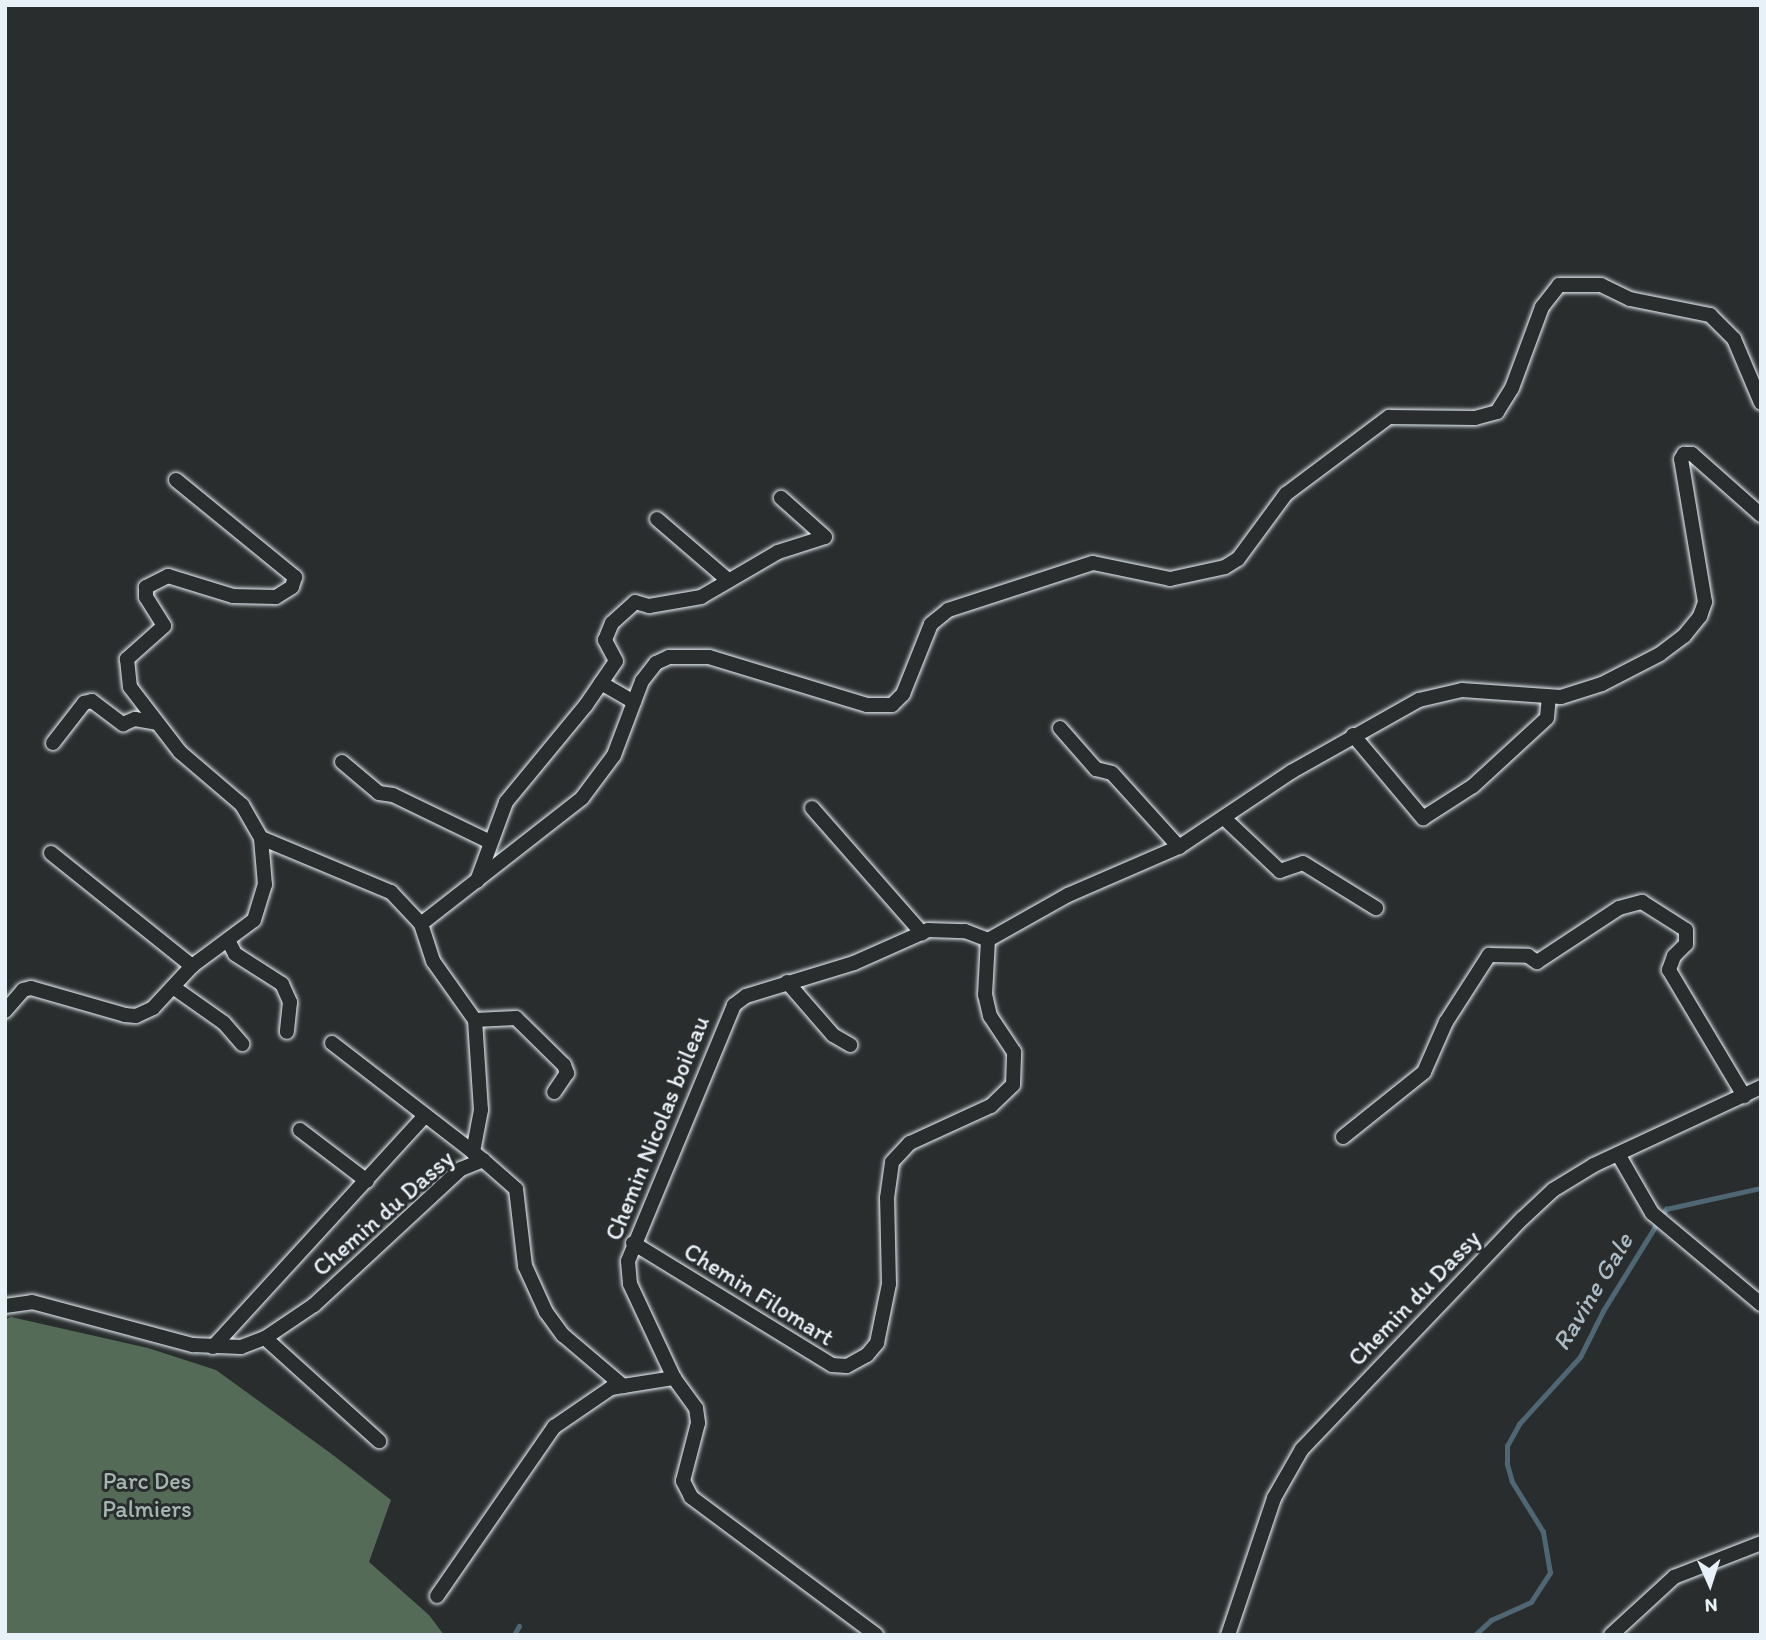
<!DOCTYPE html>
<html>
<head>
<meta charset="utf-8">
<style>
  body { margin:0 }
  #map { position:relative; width:1766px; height:1640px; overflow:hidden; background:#2a2d2e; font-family:Itim,sans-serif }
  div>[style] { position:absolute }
  .green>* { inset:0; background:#546b57 }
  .stream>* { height:4.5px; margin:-2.25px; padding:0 2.25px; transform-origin:2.25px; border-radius:2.25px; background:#4f6774 }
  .roads { filter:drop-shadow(0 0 2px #e8f1f8) drop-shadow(0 0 2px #e8f1f8) }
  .minor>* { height:14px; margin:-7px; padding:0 7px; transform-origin:7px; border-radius:7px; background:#2a2d2e }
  span { translate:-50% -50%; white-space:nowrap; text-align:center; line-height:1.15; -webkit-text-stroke:6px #2a2d2e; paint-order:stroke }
  .street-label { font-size:24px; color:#e8f1f8 }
  .park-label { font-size:24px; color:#a5b5b0 }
  .water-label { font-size:26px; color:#abbac3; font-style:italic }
  .frame { position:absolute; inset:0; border:7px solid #e8f1f8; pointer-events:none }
  .north { position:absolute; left:1675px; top:1549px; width:70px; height:70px; -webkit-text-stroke:5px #2a2d2e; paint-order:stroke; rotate:177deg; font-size:19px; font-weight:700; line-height:28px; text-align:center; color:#e8f1f8 }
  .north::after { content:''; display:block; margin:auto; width:24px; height:32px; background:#e8f1f8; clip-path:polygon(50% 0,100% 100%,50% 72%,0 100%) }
</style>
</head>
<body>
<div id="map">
  <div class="green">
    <div style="clip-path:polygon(11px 1317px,148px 1348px,216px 1370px,333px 1455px,391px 1500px,369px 1562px,429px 1615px,444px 1635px,5px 1635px,5px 1320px)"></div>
  </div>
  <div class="stream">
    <div style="left:514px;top:1635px;width:10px;rotate:-61deg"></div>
    <div style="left:1475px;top:1635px;width:22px;rotate:-43deg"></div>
    <div style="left:1491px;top:1620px;width:44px;rotate:-24.2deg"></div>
    <div style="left:1531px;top:1602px;width:35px;rotate:-57deg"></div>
    <div style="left:1550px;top:1573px;width:42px;rotate:-99.7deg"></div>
    <div style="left:1543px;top:1532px;width:59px;rotate:-121.8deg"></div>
    <div style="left:1512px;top:1482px;width:19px;rotate:-106deg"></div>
    <div style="left:1507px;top:1464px;width:18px;rotate:-90deg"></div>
    <div style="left:1507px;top:1446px;width:25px;rotate:-61deg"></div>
    <div style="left:1519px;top:1424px;width:91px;rotate:-47.7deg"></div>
    <div style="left:1580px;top:1357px;width:51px;rotate:-63.4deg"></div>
    <div style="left:1603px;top:1311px;width:120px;rotate:-58.3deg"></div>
    <div style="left:1666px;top:1209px;width:97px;rotate:-12.5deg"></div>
  </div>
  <div class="roads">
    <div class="minor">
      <div style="left:176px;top:480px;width:154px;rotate:39.2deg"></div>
      <div style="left:295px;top:577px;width:10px;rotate:107deg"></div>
      <div style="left:292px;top:587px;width:19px;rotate:148deg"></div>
      <div style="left:276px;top:597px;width:43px;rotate:-178.7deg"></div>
      <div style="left:233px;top:596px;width:68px;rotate:-162.9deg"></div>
      <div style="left:168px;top:576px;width:25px;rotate:153deg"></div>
      <div style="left:146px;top:587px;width:10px;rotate:90deg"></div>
      <div style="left:146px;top:597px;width:34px;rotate:58deg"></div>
      <div style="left:164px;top:626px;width:50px;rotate:138.3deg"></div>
      <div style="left:127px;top:659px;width:28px;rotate:84deg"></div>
      <div style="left:130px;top:687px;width:82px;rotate:52.4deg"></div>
      <div style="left:180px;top:752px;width:82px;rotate:40.5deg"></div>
      <div style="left:242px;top:805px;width:38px;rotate:60deg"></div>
      <div style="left:261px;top:838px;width:141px;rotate:22.6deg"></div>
      <div style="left:391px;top:892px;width:44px;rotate:46.8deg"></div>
      <div style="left:421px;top:924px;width:39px;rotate:72deg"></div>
      <div style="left:433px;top:961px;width:72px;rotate:54.6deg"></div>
      <div style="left:475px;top:1020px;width:90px;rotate:86.2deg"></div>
      <div style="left:481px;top:1110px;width:43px;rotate:100.8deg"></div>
      <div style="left:473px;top:1152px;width:13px;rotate:39deg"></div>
      <div style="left:657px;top:519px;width:94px;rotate:40.7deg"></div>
      <div style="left:601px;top:683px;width:38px;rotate:30deg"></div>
      <div style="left:1060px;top:728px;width:55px;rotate:48.7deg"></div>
      <div style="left:1096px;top:769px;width:16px;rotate:14deg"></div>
      <div style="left:1112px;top:773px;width:100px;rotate:47.8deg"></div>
      <div style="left:1353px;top:735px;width:109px;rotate:49.9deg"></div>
      <div style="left:1423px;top:818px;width:59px;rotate:-32.6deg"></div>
      <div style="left:1473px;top:786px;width:100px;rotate:-42.6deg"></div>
      <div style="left:1547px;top:718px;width:21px;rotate:-85deg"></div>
      <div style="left:53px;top:743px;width:51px;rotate:-52.2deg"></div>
      <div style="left:84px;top:703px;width:8px;rotate:-14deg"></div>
      <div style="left:92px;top:701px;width:39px;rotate:37deg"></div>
      <div style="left:123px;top:724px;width:13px;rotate:-23deg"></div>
      <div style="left:135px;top:719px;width:22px;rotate:10deg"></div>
      <div style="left:342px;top:762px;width:48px;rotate:40deg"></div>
      <div style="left:379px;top:793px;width:14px;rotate:8deg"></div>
      <div style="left:393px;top:795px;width:106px;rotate:25.8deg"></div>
      <div style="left:812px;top:808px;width:167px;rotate:48.7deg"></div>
      <div style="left:1224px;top:818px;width:77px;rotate:43.4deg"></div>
      <div style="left:1280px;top:871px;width:24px;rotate:-19deg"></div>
      <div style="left:1303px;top:863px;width:86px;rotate:31.7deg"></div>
      <div style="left:51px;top:853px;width:181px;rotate:38.7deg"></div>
      <div style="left:477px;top:881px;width:84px;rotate:-69.8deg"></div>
      <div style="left:506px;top:802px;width:126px;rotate:-50.5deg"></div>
      <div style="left:586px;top:705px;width:53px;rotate:-55.7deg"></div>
      <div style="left:616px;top:661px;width:24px;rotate:-118deg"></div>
      <div style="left:605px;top:640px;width:18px;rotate:-68deg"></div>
      <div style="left:612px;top:623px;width:31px;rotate:-42deg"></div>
      <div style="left:635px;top:602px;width:15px;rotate:16deg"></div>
      <div style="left:649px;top:606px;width:53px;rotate:-9.8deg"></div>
      <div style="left:701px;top:597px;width:89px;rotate:-30.3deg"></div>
      <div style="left:778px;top:552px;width:49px;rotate:-17.7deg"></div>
      <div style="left:825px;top:537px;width:59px;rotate:-138.4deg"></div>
      <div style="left:421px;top:924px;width:204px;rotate:-38deg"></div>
      <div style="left:582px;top:798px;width:54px;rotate:-53.3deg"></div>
      <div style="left:614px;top:755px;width:79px;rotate:-69.3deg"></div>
      <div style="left:642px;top:681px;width:23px;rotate:-52deg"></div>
      <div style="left:656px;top:663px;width:14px;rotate:-25deg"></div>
      <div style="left:669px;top:657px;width:40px"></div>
      <div style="left:709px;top:657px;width:165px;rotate:16.9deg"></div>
      <div style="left:867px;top:705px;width:25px"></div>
      <div style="left:892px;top:705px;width:16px;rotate:-45deg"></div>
      <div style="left:903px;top:694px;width:75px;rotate:-68.2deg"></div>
      <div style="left:931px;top:624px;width:22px;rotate:-39deg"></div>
      <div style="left:948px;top:610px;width:152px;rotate:-18deg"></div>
      <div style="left:1093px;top:563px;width:79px;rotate:11.7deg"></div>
      <div style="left:1170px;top:579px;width:56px;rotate:-12.3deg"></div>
      <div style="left:1225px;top:567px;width:15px;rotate:-32deg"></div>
      <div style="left:1238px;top:559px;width:81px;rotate:-53.6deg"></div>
      <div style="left:1286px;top:494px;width:129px;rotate:-36.8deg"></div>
      <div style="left:1389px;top:417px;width:86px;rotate:0.7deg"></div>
      <div style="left:1475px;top:418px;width:23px;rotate:-15deg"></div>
      <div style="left:1497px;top:412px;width:28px;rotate:-58deg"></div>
      <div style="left:1512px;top:388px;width:86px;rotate:-69.7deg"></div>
      <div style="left:1542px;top:307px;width:28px;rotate:-52deg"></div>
      <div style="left:1559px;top:285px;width:42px"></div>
      <div style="left:1601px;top:285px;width:32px;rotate:26deg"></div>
      <div style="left:1630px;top:299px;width:82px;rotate:11.3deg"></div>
      <div style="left:1710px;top:315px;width:34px;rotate:45deg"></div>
      <div style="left:1734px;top:339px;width:69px;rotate:67.1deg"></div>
      <div style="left:988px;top:940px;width:92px;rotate:-29.4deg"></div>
      <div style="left:1068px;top:895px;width:121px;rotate:-23.4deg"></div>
      <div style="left:1179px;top:847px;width:135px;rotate:-33.8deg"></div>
      <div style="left:1291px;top:772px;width:147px;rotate:-29.4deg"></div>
      <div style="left:1419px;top:700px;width:44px;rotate:-13.1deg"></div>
      <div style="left:1462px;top:690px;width:99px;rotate:4deg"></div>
      <div style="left:1561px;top:697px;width:43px;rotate:-17.6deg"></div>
      <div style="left:1602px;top:684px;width:65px;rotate:-27.3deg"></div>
      <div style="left:1660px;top:654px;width:30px;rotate:-37deg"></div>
      <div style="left:1684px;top:636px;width:26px;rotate:-51deg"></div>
      <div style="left:1700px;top:616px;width:15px;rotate:-70deg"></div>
      <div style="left:1705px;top:602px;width:145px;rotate:-99.5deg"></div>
      <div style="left:1681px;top:459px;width:6px;rotate:-59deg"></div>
      <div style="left:1684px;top:454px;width:8px"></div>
      <div style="left:1692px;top:454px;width:92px;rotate:41.5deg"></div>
      <div style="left:229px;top:942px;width:13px;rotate:63deg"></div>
      <div style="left:235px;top:954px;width:56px;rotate:32.6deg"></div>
      <div style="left:282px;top:984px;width:20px;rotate:66deg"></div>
      <div style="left:290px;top:1002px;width:30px;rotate:96deg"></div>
      <div style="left:787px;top:982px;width:70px;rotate:49deg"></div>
      <div style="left:833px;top:1035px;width:20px;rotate:30deg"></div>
      <div style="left:173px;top:987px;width:62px;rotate:35.2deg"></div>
      <div style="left:224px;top:1023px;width:28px;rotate:49deg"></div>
      <div style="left:5px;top:1011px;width:28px;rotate:-49deg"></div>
      <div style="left:23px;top:990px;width:8px;rotate:-14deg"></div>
      <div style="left:31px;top:988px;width:98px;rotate:16deg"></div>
      <div style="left:125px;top:1015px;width:11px;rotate:5deg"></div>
      <div style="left:136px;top:1016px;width:19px;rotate:-25deg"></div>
      <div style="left:153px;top:1008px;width:57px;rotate:-47.1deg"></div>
      <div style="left:192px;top:966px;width:77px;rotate:-36.6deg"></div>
      <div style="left:254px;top:920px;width:37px;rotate:-73deg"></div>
      <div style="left:265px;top:885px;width:47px;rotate:-94.9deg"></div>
      <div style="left:475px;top:1020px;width:41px;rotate:-2.8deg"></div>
      <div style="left:516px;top:1018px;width:67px;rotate:44.4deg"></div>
      <div style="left:564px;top:1065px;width:9px;rotate:69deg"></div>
      <div style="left:567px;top:1073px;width:23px;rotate:124deg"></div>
      <div style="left:332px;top:1043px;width:178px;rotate:37.7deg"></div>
      <div style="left:300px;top:1130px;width:84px;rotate:37.3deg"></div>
      <div style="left:1343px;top:1137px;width:104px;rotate:-38.7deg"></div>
      <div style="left:1424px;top:1072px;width:55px;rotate:-66.3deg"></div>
      <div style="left:1446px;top:1022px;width:80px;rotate:-57.3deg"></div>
      <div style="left:1489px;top:955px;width:39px;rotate:1deg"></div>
      <div style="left:1528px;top:956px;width:11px;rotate:34deg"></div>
      <div style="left:1537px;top:962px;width:98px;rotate:-33.4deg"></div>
      <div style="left:1619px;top:908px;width:24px;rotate:-15deg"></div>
      <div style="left:1642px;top:902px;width:52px;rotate:32.5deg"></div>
      <div style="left:1686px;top:930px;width:14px;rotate:90deg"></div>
      <div style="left:1686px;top:944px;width:17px;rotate:135deg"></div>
      <div style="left:1674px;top:956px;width:15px;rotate:110deg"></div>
      <div style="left:1669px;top:970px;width:147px;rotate:59.2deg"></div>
      <div style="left:1618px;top:1154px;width:68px;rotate:60deg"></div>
      <div style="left:1652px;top:1213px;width:142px;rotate:39.9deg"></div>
      <div style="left:633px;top:1243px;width:233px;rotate:31.5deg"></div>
      <div style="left:832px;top:1365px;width:15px;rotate:4deg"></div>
      <div style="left:847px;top:1366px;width:23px;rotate:-29deg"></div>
      <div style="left:867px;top:1355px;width:16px;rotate:-50deg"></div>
      <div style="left:877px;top:1343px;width:60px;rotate:-78.5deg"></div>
      <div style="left:889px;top:1284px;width:86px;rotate:-91.3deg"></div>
      <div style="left:887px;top:1198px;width:36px;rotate:-82deg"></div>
      <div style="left:892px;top:1162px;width:26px;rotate:-47deg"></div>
      <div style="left:910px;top:1143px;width:89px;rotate:-24.6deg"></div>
      <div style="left:991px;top:1106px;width:30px;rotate:-44deg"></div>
      <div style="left:1013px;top:1085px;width:33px;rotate:-88deg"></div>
      <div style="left:1014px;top:1052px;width:43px;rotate:-123.7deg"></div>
      <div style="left:990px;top:1016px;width:22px;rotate:-103deg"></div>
      <div style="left:985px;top:995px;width:55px;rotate:-86.9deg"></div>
      <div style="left:5px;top:1306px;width:27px;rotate:-8deg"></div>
      <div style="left:32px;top:1302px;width:167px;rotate:15deg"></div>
      <div style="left:193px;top:1345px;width:48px;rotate:2.4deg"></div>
      <div style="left:241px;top:1347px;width:26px;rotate:-21deg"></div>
      <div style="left:265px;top:1338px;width:59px;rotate:-34deg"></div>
      <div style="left:314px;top:1305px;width:200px;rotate:-42.8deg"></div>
      <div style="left:461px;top:1169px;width:24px;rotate:-22deg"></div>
      <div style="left:483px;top:1160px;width:44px;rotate:41.3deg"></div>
      <div style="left:516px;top:1189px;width:78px;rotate:83.3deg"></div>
      <div style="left:525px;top:1266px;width:51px;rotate:65.5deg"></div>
      <div style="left:546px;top:1312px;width:29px;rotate:54deg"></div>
      <div style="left:563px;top:1335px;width:79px;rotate:40.4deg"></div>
      <div style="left:623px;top:1386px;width:52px;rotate:-8.9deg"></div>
      <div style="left:674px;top:1378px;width:37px;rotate:54deg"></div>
      <div style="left:696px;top:1408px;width:15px;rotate:82deg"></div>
      <div style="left:698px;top:1423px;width:60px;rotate:104.5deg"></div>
      <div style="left:683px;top:1481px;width:18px;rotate:63deg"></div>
      <div style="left:691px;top:1497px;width:231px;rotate:36.7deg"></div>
      <div style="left:265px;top:1338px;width:154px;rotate:42.1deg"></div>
      <div style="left:213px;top:1347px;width:312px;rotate:-47.5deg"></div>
      <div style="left:674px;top:1378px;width:104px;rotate:-115.1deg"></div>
      <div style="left:630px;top:1284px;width:23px;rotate:-95deg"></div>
      <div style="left:628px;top:1261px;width:277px;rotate:-67.5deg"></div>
      <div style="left:734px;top:1005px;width:15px;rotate:-37deg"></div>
      <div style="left:746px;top:996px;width:113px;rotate:-17deg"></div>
      <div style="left:854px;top:963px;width:81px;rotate:-24deg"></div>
      <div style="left:928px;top:930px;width:37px;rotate:2deg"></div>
      <div style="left:965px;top:931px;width:25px;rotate:21deg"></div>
      <div style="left:437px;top:1596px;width:206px;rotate:-55.3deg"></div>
      <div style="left:554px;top:1427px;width:69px;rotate:-34.4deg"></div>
      <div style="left:611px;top:1388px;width:12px;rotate:-9deg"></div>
      <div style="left:1228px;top:1635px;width:145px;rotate:-71.4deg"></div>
      <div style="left:1274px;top:1498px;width:56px;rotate:-60.3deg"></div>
      <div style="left:1302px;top:1449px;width:318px;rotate:-46.3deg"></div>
      <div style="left:1522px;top:1219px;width:42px;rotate:-43.1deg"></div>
      <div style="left:1553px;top:1190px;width:48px;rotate:-31.4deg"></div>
      <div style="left:1594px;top:1165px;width:184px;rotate:-25deg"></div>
      <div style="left:1611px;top:1635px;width:86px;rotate:-42.6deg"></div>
      <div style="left:1674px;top:1577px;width:93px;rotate:-21.3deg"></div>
    </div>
  </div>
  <div class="street-label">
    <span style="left:657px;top:1128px;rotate:-68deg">Chemin Nicolas boileau</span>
    <span style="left:383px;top:1213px;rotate:-41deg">Chemin du Dassy</span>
    <span style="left:759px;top:1294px;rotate:32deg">Chemin Filomart</span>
    <span style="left:1414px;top:1298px;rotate:-46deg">Chemin du Dassy</span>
  </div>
  <div class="park-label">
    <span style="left:147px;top:1495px">Parc Des<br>Palmiers</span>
  </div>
  <div class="water-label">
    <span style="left:1593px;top:1292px;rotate:-59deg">Ravine Gale</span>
  </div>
  <div class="frame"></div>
  <div class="north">N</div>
</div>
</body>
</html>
